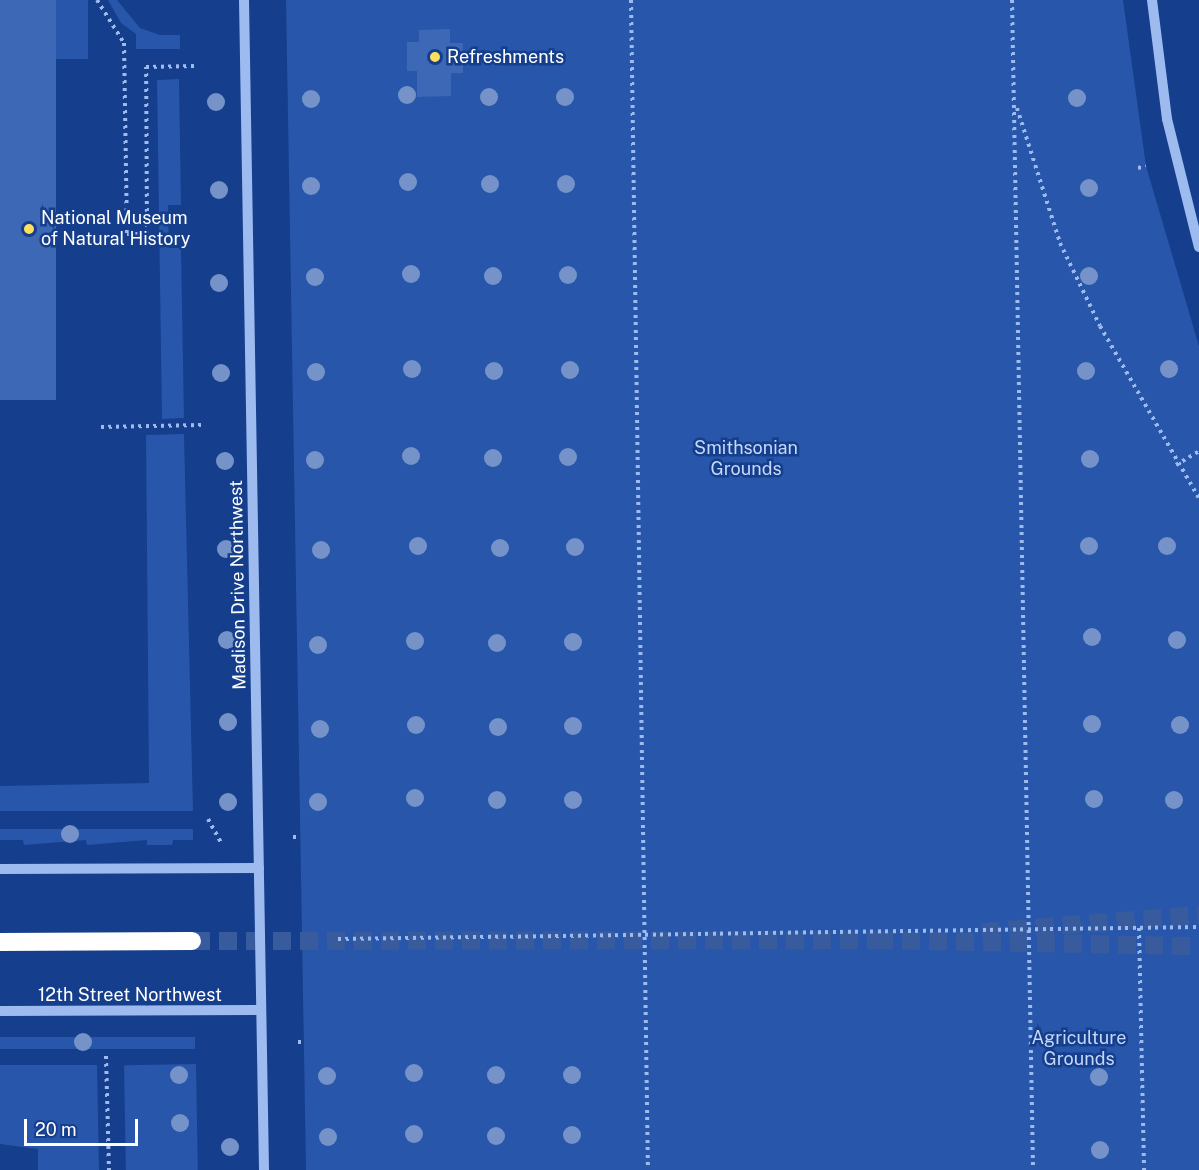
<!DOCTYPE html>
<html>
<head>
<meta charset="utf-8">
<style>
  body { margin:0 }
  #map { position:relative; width:1199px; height:1170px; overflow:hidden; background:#153e8c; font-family:"Public Sans",sans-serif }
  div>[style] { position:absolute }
  .green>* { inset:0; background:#2756aa; transform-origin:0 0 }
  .building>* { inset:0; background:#3d68b5; transform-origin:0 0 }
  .highway-tunnel>* { height:18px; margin-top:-9px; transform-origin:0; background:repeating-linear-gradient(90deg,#385b9d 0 18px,transparent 0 27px) }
  .path>* { height:4px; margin-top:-2px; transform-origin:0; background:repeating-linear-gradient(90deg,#9ebbf0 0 3px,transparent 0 7.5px) }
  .minor>* { height:10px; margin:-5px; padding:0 5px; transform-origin:5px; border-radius:5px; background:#9ebbf0 }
  .highway>* { height:18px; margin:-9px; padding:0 9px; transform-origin:9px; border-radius:9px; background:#fff }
  .trees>* { width:18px; height:18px; margin:-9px; border-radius:50%; background:#7693c9 }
  .dots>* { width:16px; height:16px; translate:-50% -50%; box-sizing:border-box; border:3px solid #153e8c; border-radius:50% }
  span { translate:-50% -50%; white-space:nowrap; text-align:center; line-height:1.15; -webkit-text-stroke:5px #153e8c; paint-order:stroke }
  .poi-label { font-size:18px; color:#fff }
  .left { translate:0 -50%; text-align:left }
  .park-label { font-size:18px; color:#c5d8fb }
  .street-label { font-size:18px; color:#fff }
  .scale { position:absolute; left:24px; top:1119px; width:114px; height:27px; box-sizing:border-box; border:3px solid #fff; border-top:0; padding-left:8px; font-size:18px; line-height:21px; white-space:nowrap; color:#fff; -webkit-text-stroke:4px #153e8c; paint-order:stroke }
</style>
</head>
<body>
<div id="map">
  <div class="green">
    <div style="left:56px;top:0;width:32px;height:59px"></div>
    <div style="clip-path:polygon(108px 0,117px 0,140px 28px,160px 35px,180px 35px,180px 49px,136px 49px,136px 34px,121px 23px)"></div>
    <div style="clip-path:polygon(286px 0,1123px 0,1146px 166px,1199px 346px,1199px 1170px,306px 1170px)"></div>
    <div style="clip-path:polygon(179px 79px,181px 205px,168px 205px,169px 248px,181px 248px,184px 418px,162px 419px,157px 80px)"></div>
    <div style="clip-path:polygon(184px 434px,193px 811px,0 811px,0 786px,149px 783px,146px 435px)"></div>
    <div style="clip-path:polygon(0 829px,193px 829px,193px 840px,173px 840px,172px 845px,147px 845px,147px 840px,87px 845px,86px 840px,24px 845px,23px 840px,0 840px)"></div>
    <div style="left:0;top:1037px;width:195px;height:12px"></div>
    <div style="left:196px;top:1064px;width:106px;height:72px;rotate:89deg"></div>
    <div style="clip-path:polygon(0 1065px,97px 1065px,99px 1170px,38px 1170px,38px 1149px,0 1144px)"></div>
  </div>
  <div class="building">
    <div style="left:0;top:0;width:56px;height:400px"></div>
    <div style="clip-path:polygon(450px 29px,450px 43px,463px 43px,463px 73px,451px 73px,451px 96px,417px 97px,417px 71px,407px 71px,407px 42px,419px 42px,419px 30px)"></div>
  </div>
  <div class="highway-tunnel">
    <div style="left:982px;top:932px;width:218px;rotate:-4.5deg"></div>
    <div style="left:192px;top:941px;width:683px;rotate:-0.08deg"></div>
    <div style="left:875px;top:940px;width:324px;rotate:1.1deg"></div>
  </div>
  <div class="path">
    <div style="left:97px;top:0;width:51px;rotate:57.9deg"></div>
    <div style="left:124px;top:43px;width:191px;rotate:89.1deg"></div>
    <div style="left:127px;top:234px;width:20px"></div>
    <div style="left:147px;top:234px;width:167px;rotate:-90.3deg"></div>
    <div style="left:146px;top:67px;width:48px;rotate:-1.2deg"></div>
    <div style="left:631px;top:0;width:1170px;rotate:89.17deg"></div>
    <div style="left:1012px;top:0;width:1170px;rotate:88.97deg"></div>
    <div style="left:1017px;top:108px;width:142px;rotate:72.3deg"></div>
    <div style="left:1060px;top:243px;width:92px;rotate:64.3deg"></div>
    <div style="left:1100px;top:326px;width:198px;rotate:60.1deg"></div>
    <div style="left:1138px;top:168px;width:8px;rotate:-14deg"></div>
    <div style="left:101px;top:427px;width:100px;rotate:-1.1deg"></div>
    <div style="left:1176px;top:465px;width:27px;rotate:-31deg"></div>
    <div style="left:208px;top:819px;width:26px;rotate:61deg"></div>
    <div style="left:293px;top:837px;width:7px"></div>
    <div style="left:1139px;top:928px;width:242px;rotate:88.8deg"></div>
    <div style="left:338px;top:939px;width:861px;rotate:-0.8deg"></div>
    <div style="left:298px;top:1042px;width:6px"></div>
    <div style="left:106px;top:1056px;width:114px;rotate:88.5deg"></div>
  </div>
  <div class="minor">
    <div style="left:244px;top:0;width:1170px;rotate:89.02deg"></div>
    <div style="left:1152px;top:0;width:120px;rotate:82.8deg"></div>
    <div style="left:1167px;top:119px;width:132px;rotate:76deg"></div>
    <div style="left:0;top:869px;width:259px;rotate:-0.2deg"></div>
    <div style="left:0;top:1011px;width:261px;rotate:-0.2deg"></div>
  </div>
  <div class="highway">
    <div style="left:0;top:942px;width:192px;rotate:-0.3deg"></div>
  </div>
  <div class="trees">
    <div style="left:407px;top:95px"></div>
    <div style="left:489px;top:97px"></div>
    <div style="left:565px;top:97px"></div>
    <div style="left:1077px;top:98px"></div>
    <div style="left:311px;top:99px"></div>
    <div style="left:216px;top:102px"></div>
    <div style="left:408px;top:182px"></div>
    <div style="left:490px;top:184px"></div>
    <div style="left:566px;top:184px"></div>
    <div style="left:311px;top:186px"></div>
    <div style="left:1089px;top:188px"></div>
    <div style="left:219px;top:190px"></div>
    <div style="left:411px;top:274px"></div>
    <div style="left:568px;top:275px"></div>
    <div style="left:493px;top:276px"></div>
    <div style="left:1089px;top:276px"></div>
    <div style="left:315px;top:277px"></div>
    <div style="left:219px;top:283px"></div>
    <div style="left:412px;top:369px"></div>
    <div style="left:1169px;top:369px"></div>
    <div style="left:570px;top:370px"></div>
    <div style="left:494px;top:371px"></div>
    <div style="left:1086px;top:371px"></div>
    <div style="left:316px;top:372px"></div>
    <div style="left:221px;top:373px"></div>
    <div style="left:411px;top:456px"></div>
    <div style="left:568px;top:457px"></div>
    <div style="left:493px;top:458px"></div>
    <div style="left:1090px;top:459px"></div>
    <div style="left:315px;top:460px"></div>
    <div style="left:225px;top:461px"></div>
    <div style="left:418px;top:546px"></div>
    <div style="left:1089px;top:546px"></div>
    <div style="left:1167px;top:546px"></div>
    <div style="left:575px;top:547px"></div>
    <div style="left:500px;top:548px"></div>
    <div style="left:226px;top:549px"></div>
    <div style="left:321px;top:550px"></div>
    <div style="left:1092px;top:637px"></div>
    <div style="left:227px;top:640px"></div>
    <div style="left:1177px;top:640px"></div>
    <div style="left:415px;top:641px"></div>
    <div style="left:573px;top:642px"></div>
    <div style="left:497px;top:643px"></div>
    <div style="left:318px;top:645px"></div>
    <div style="left:228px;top:722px"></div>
    <div style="left:1092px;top:724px"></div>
    <div style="left:416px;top:725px"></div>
    <div style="left:1180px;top:725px"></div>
    <div style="left:573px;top:726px"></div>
    <div style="left:498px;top:727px"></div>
    <div style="left:320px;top:729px"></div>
    <div style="left:415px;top:798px"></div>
    <div style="left:1094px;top:799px"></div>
    <div style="left:497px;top:800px"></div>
    <div style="left:573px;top:800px"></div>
    <div style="left:1174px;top:800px"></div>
    <div style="left:228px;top:802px"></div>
    <div style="left:318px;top:802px"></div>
    <div style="left:70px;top:834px"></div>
    <div style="left:83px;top:1042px"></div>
    <div style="left:414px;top:1073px"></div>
    <div style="left:179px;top:1075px"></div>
    <div style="left:496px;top:1075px"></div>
    <div style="left:572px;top:1075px"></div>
    <div style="left:327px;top:1076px"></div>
    <div style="left:1099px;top:1077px"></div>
    <div style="left:180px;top:1123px"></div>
    <div style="left:414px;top:1134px"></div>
    <div style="left:572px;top:1135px"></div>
    <div style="left:496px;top:1136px"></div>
    <div style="left:328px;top:1137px"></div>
    <div style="left:230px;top:1147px"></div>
    <div style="left:1100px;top:1150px"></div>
  </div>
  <div class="dots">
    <div style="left:435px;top:57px;background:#ffdf5d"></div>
    <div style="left:29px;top:229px;background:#ffdf5d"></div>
  </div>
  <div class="poi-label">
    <span class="left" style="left:447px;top:57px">Refreshments</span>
    <span class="left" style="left:41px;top:229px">National Museum<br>of Natural History</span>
  </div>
  <div class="park-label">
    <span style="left:746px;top:459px">Smithsonian<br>Grounds</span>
    <span style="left:1079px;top:1049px">Agriculture<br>Grounds</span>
  </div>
  <div class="street-label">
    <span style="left:238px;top:585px;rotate:-91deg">Madison Drive Northwest</span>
    <span style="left:130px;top:995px">12th Street Northwest</span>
  </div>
  <div class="scale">20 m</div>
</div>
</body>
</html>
